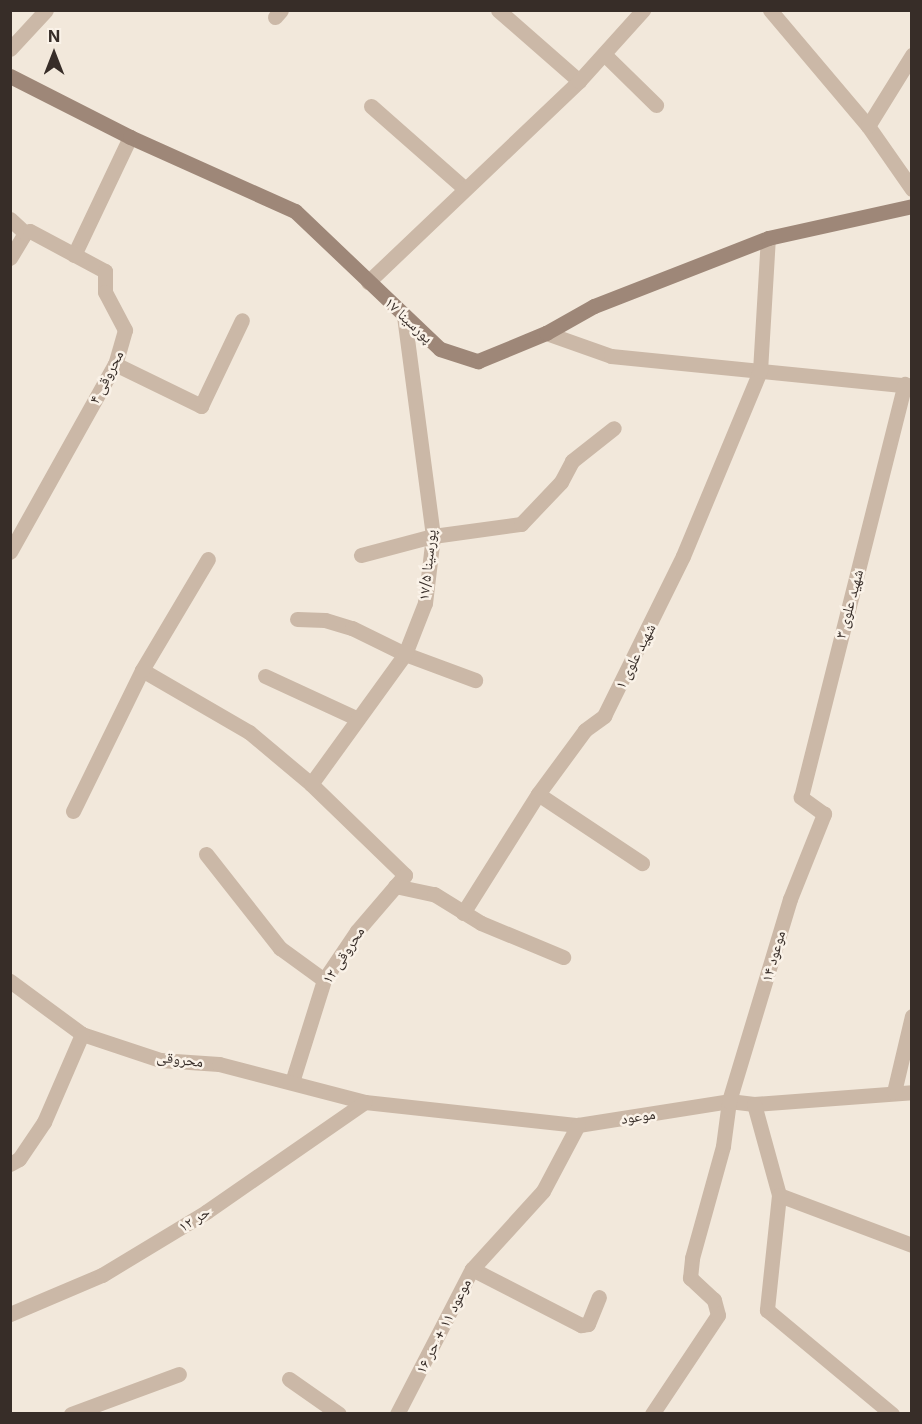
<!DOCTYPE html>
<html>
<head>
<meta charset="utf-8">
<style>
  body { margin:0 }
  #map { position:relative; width:922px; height:1424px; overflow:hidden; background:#f2e8db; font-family:Inter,"Noto Naskh Arabic",sans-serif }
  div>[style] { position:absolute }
  .street>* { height:15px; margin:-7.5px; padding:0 7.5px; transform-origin:7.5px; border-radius:7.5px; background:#cbb8a7 }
  .secondary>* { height:15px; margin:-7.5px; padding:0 7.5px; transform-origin:7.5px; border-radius:7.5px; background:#9e8778 }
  span { translate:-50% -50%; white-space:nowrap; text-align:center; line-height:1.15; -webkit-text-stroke:5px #faf2e8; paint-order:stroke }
  .street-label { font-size:15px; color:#372d28 }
  .frame { position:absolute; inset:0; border:12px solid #372d28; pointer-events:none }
  .north { position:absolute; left:24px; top:24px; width:60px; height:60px; -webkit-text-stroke:4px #faf2e8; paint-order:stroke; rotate:0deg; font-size:16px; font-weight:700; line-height:24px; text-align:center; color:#372d28 }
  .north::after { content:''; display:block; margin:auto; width:21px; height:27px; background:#372d28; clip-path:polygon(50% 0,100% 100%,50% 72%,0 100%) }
</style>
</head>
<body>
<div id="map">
  <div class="street">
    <div style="left:498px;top:10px;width:108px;rotate:41.2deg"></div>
    <div style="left:770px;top:10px;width:152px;rotate:49.8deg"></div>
    <div style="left:868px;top:126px;width:77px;rotate:55.1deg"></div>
    <div style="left:275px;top:17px;width:9px;rotate:-49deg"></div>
    <div style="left:10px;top:49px;width:53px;rotate:-47.3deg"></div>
    <div style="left:604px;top:54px;width:73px;rotate:44.4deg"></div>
    <div style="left:371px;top:106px;width:125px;rotate:41.4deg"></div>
    <div style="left:868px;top:126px;width:84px;rotate:-58.2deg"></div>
    <div style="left:10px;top:219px;width:21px;rotate:43deg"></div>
    <div style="left:74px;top:255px;width:131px;rotate:-64.6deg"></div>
    <div style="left:10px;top:258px;width:29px;rotate:-59deg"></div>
    <div style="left:25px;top:233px;width:5px;rotate:-22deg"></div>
    <div style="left:30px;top:231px;width:85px;rotate:28.1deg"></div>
    <div style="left:105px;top:271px;width:21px;rotate:90deg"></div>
    <div style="left:105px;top:292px;width:43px;rotate:62.2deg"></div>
    <div style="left:125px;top:330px;width:35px;rotate:106deg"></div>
    <div style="left:115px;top:364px;width:215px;rotate:119.2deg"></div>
    <div style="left:368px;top:282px;width:291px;rotate:-43.6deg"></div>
    <div style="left:579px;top:81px;width:96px;rotate:-48deg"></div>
    <div style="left:546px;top:333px;width:69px;rotate:19.5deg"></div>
    <div style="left:611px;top:356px;width:302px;rotate:5.7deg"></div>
    <div style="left:115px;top:364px;width:96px;rotate:26deg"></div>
    <div style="left:201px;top:406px;width:95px;rotate:-64.5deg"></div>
    <div style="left:361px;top:555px;width:74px;rotate:-14.8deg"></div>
    <div style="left:433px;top:536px;width:89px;rotate:-7.8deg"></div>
    <div style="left:521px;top:524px;width:58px;rotate:-46.4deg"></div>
    <div style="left:561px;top:482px;width:24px;rotate:-62deg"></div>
    <div style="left:572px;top:461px;width:53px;rotate:-38.2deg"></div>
    <div style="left:297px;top:619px;width:28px;rotate:2deg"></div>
    <div style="left:325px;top:620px;width:28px;rotate:17deg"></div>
    <div style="left:352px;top:628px;width:59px;rotate:26.1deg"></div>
    <div style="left:405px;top:654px;width:75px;rotate:20.4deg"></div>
    <div style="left:142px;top:670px;width:124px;rotate:30.1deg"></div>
    <div style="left:249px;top:732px;width:81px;rotate:40deg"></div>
    <div style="left:311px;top:784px;width:131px;rotate:44.1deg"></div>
    <div style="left:405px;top:875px;width:74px;rotate:130.6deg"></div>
    <div style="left:357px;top:931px;width:59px;rotate:124deg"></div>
    <div style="left:324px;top:980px;width:107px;rotate:107.4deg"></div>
    <div style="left:265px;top:676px;width:102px;rotate:24.8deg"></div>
    <div style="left:311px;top:784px;width:160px;rotate:-54.1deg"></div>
    <div style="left:405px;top:654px;width:55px;rotate:-68.6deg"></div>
    <div style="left:425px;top:603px;width:67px;rotate:-83.2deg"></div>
    <div style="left:433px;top:536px;width:223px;rotate:-97.5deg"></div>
    <div style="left:538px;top:794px;width:125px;rotate:33.6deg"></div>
    <div style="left:73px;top:811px;width:157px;rotate:-63.9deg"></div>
    <div style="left:142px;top:670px;width:129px;rotate:-59.3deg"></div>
    <div style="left:206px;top:854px;width:120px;rotate:51.8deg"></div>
    <div style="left:280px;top:948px;width:54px;rotate:36deg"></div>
    <div style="left:395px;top:886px;width:40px;rotate:12deg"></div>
    <div style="left:434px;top:894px;width:55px;rotate:31.7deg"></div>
    <div style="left:481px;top:923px;width:89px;rotate:22.5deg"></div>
    <div style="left:463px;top:913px;width:141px;rotate:-57.8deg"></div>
    <div style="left:538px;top:794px;width:79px;rotate:-53.7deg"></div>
    <div style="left:585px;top:730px;width:24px;rotate:-36deg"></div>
    <div style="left:604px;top:716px;width:178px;rotate:-63.7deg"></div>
    <div style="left:683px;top:556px;width:200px;rotate:-67.4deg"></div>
    <div style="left:760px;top:371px;width:133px;rotate:-86.6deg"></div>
    <div style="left:10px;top:981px;width:89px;rotate:36.4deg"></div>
    <div style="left:82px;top:1034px;width:82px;rotate:18.4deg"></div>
    <div style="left:160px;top:1060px;width:59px;rotate:3.9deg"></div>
    <div style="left:219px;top:1064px;width:151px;rotate:14.6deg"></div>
    <div style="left:365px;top:1102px;width:214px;rotate:6.2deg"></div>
    <div style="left:578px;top:1125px;width:153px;rotate:-9deg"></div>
    <div style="left:729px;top:1101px;width:25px;rotate:7deg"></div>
    <div style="left:754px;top:1104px;width:158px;rotate:-4.3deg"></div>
    <div style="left:894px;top:1092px;width:78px;rotate:-76.7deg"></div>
    <div style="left:754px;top:1104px;width:94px;rotate:74.6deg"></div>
    <div style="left:779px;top:1195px;width:116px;rotate:96deg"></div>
    <div style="left:767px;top:1310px;width:163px;rotate:39.8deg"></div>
    <div style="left:10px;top:1164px;width:10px;rotate:-29deg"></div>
    <div style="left:19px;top:1159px;width:45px;rotate:-56deg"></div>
    <div style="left:44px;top:1122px;width:96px;rotate:-66.6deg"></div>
    <div style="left:779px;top:1195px;width:142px;rotate:20.6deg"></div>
    <div style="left:472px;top:1269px;width:123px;rotate:27.2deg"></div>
    <div style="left:581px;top:1325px;width:7px;rotate:-8deg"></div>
    <div style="left:588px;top:1324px;width:29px;rotate:-68deg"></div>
    <div style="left:10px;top:1314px;width:100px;rotate:-23deg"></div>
    <div style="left:102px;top:1275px;width:122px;rotate:-31.2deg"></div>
    <div style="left:206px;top:1212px;width:193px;rotate:-34.7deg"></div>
    <div style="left:289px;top:1379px;width:61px;rotate:35deg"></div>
    <div style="left:71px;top:1414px;width:115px;rotate:-20.3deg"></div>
    <div style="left:397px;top:1414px;width:163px;rotate:-62.7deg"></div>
    <div style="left:472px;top:1269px;width:105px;rotate:-47.7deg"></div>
    <div style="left:543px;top:1191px;width:75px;rotate:-62.1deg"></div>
    <div style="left:652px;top:1414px;width:119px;rotate:-56.3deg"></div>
    <div style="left:718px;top:1315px;width:16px;rotate:-105deg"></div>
    <div style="left:714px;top:1300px;width:33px;rotate:-137deg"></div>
    <div style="left:690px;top:1278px;width:20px;rotate:-84deg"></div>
    <div style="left:692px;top:1258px;width:116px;rotate:-74.5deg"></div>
    <div style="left:723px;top:1146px;width:45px;rotate:-82.4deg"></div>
    <div style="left:729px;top:1101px;width:211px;rotate:-73.2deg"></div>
    <div style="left:790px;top:899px;width:92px;rotate:-68.2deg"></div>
    <div style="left:824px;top:814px;width:29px;rotate:-144deg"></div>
    <div style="left:801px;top:797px;width:426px;rotate:-75.9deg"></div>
  </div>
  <div class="secondary">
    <div style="left:10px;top:76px;width:135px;rotate:26.9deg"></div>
    <div style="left:130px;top:137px;width:181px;rotate:24.2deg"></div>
    <div style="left:295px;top:211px;width:200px;rotate:43.6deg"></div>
    <div style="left:440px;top:349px;width:40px;rotate:18deg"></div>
    <div style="left:478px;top:361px;width:74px;rotate:-22.4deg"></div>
    <div style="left:546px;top:333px;width:55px;rotate:-29.4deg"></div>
    <div style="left:594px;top:306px;width:187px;rotate:-21.3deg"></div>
    <div style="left:768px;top:238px;width:148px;rotate:-12.5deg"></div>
  </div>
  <div class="street-label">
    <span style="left:409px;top:320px;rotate:43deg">پورسینا ۱۷</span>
    <span style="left:106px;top:377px;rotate:-63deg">محروقی ۴</span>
    <span style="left:427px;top:565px;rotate:-84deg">پورسینا ۱۷/۵</span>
    <span style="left:849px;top:604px;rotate:-75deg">شهید علوی ۳</span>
    <span style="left:635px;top:656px;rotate:-63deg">شهید علوی ۱</span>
    <span style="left:343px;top:955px;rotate:-57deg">محروقی ۱۲</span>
    <span style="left:773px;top:956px;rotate:-74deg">موعود ۱۴</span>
    <span style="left:180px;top:1059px;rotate:7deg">محروقی</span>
    <span style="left:638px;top:1116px;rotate:-9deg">موعود</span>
    <span style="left:194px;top:1219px;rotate:-32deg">حر ۱۲</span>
    <span style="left:443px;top:1326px;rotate:-63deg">موعود ۱۱ + حر ۱۶</span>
  </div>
  <div class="frame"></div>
  <div class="north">N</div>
</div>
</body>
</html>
